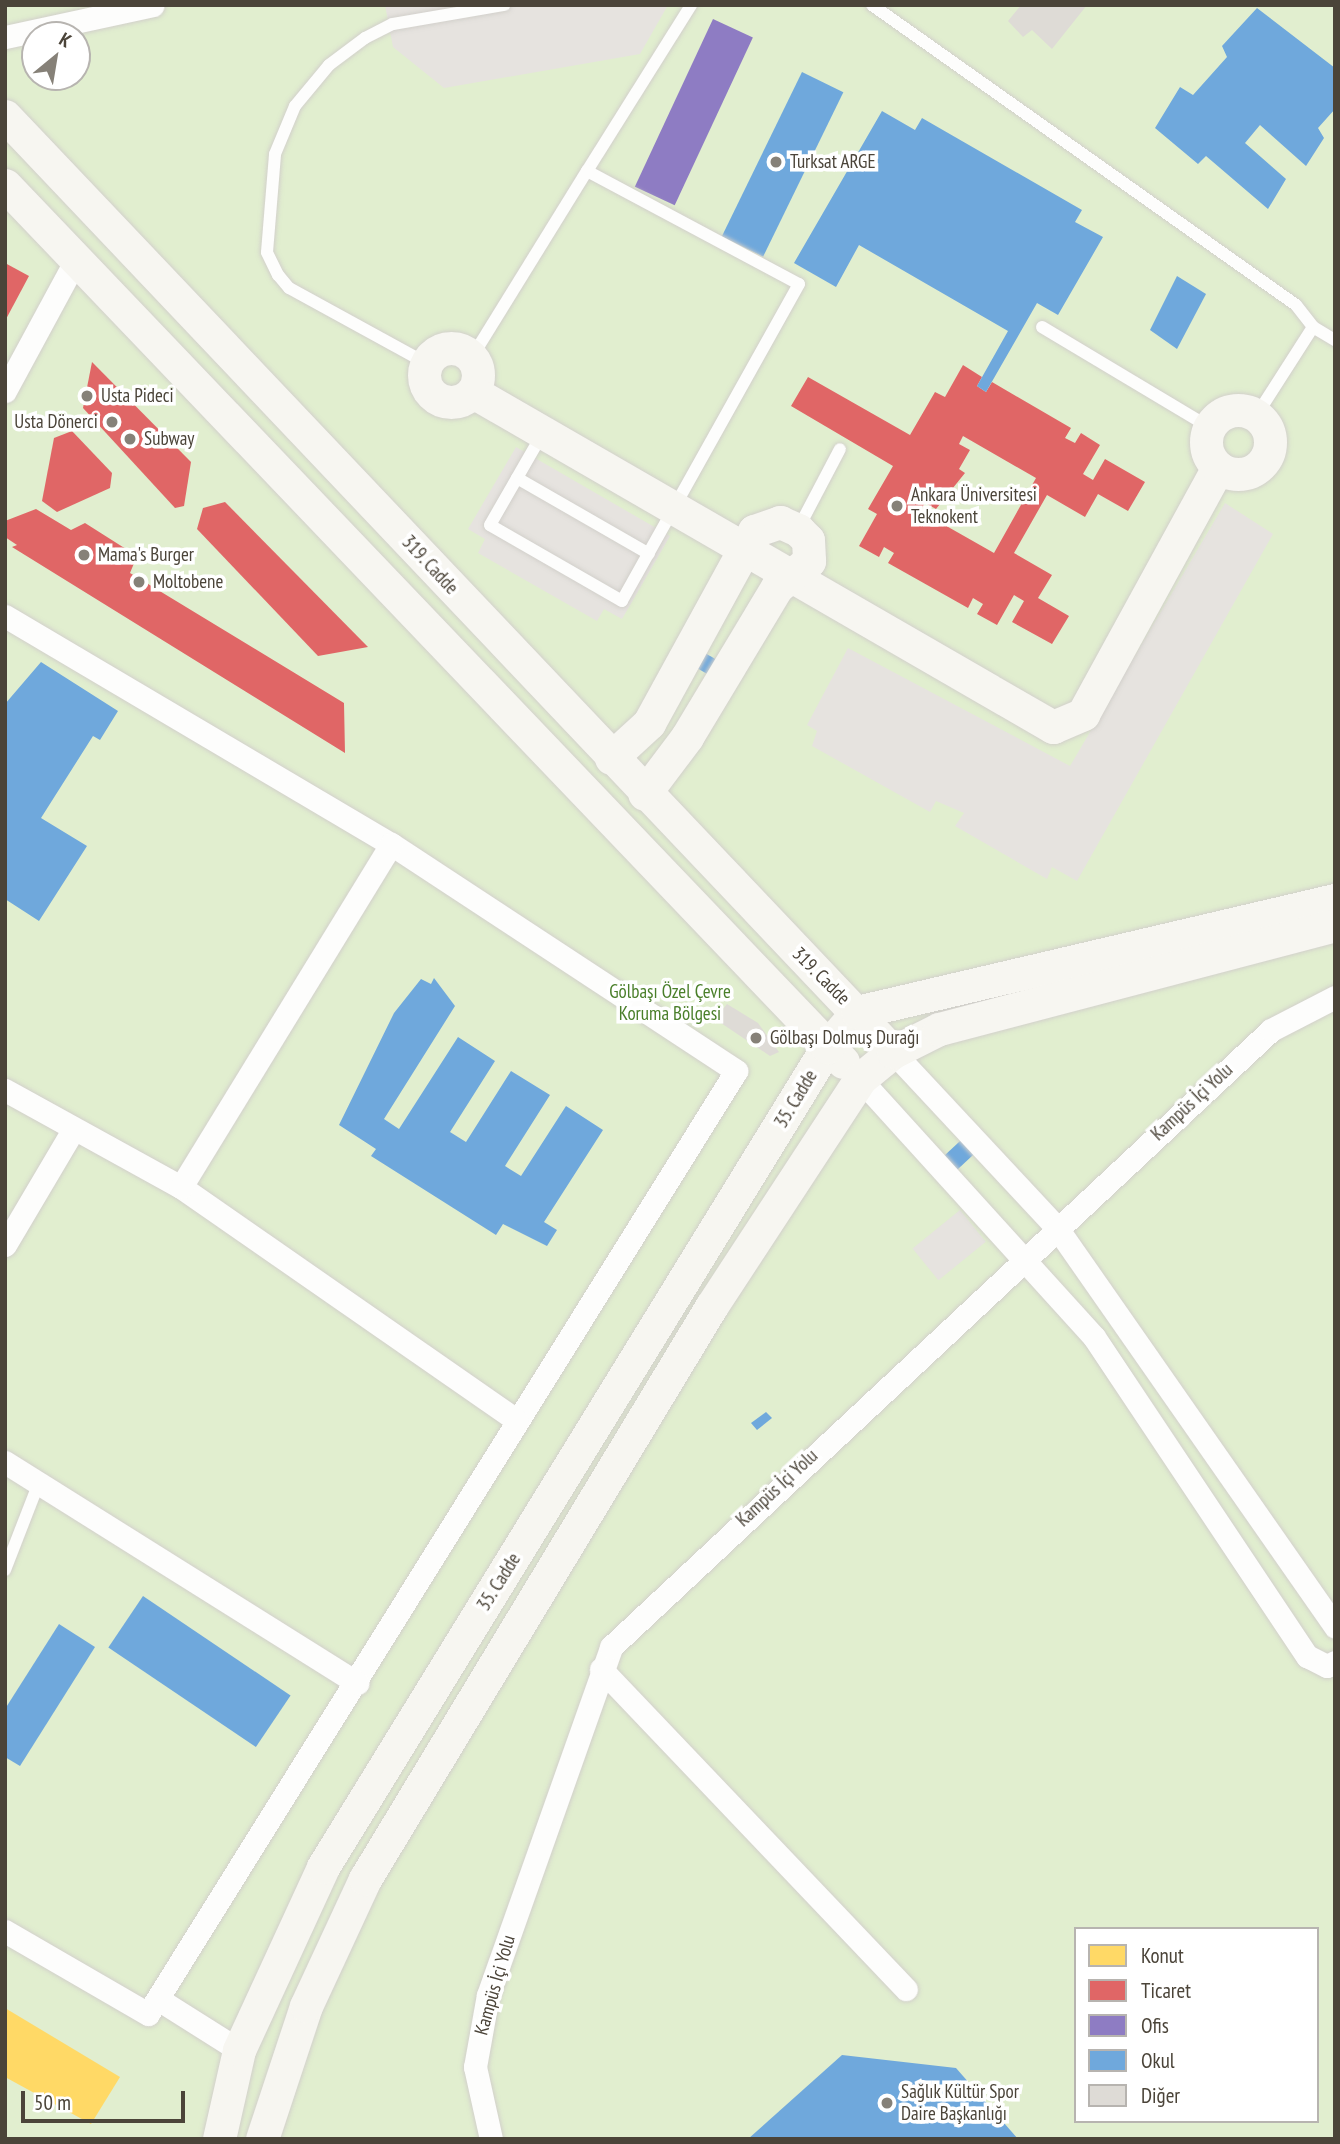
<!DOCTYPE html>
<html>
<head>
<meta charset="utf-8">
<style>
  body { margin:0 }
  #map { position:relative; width:1340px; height:2144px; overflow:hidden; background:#f4f2ee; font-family:"PT Sans Narrow",sans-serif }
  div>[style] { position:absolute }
  .green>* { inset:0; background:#e1eecf }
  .parking>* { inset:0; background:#e6e3df; transform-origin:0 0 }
  .homes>* { inset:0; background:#ffd966 }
  .shops>* { inset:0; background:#e06666 }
  .offices>* { inset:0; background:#8e7cc3; transform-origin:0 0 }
  .schools>* { inset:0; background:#6fa8dc; transform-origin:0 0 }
  .building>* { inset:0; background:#dedbd6 }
  .roads { filter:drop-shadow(0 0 2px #d2d0cb) drop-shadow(0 0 2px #d2d0cb) }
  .lane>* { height:12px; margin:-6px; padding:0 6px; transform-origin:6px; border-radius:6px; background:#fdfdfc }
  .street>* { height:23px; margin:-11.5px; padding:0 11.5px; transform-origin:11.5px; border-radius:11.5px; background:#fdfdfc }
  .secondary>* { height:33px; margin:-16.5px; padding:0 16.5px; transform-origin:16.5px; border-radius:16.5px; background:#f7f6f1 }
  .secondary>.ring { margin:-16.5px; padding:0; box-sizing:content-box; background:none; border:33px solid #f7f6f1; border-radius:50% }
  .dots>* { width:19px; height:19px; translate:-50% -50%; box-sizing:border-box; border:4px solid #fff; border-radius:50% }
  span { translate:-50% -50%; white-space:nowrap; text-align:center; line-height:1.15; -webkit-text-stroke:7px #fff; paint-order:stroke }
  .poi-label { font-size:19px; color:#4b4439 }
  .left { translate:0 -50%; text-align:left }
  .right { translate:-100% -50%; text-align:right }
  .street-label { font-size:19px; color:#4b4439 }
  .park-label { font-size:19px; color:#4a7f2a }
  .frame { position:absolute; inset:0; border:7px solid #4b4439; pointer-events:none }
  .legend { position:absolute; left:1074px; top:1927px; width:245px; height:196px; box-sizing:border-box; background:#fff; border:2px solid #b7b4b0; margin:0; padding:9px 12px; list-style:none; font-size:21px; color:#4b4439 }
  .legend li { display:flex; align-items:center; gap:14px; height:35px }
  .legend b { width:35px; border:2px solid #b7b4b0 }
  .north { position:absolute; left:21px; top:21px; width:70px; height:70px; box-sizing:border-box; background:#fff; border:2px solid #b7b4b0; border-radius:50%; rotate:30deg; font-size:19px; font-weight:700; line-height:28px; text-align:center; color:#4b4439 }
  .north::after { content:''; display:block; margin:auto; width:24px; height:32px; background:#868178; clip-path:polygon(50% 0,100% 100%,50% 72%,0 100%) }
  .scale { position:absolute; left:21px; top:2091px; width:164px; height:32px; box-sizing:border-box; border:4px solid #4b4439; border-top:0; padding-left:9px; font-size:21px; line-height:24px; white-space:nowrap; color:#4b4439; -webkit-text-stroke:5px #fff; paint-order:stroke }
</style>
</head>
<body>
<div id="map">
  <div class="green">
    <div style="clip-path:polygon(evenodd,5px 5px,1335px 5px,1335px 2139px,5px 2139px,5px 5px,35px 35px,77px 35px,77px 77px,35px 77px,35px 35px,5px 5px,1076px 1929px,1317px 1929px,1317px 2121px,1076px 2121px,1076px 1929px)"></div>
  </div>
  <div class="parking">
    <div style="clip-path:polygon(385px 5px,668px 5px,640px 54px,444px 88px,393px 47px)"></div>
    <div style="clip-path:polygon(516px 447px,670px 536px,622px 619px,604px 609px,597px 621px,478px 553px,485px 539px,468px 529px)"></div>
    <div style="clip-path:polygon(1225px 503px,1273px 534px,1077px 881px,1052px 867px,1047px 879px,955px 826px,964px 813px,936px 801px,930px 812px,812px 746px,817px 731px,807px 725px,848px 648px,1070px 766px)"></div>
    <div style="left:960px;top:1210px;width:41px;height:61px;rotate:51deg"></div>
  </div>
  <div class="homes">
    <div style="clip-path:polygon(5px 2008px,120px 2077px,91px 2124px,5px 2077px)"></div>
  </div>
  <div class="shops">
    <div style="clip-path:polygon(5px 263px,29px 276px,5px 321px)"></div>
    <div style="clip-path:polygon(92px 362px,191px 462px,184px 506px,175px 508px,83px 408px)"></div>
    <div style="clip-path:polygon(evenodd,963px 365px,982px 377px,977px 386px,986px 392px,992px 382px,1071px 428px,1065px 438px,1075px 443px,1081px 433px,1100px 445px,1083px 474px,1093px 480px,1105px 459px,1145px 482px,1128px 511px,1098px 494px,1085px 517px,1047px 495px,1014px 553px,1052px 575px,1038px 598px,1069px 616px,1052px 644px,1012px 622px,1024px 601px,1014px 595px,997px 625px,977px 614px,983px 604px,973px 598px,968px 608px,888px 563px,894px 553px,884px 547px,879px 557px,859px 546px,877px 514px,868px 509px,893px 466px,791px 406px,808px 377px,910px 435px,935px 392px,945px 397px,963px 365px,963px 436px,1036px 478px,994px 553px,920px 511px,925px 503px,936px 509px,965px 473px,959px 469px,970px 450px,959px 444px,963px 436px)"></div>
    <div style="clip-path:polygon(72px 431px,112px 473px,110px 488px,57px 512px,42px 501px,54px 438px)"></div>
    <div style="clip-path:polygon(225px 502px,368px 647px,318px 656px,197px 529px,203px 508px)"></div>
    <div style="clip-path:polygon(36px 509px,71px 530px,85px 523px,137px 556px,130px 573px,344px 703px,345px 753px,12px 547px,17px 545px,5px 537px,5px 521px)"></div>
  </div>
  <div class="offices">
    <div style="left:713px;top:19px;width:44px;height:185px;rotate:25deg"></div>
  </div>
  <div class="schools">
    <div style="clip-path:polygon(1257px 8px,1335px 68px,1335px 109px,1318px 128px,1324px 138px,1306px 166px,1260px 125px,1245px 143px,1286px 179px,1268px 209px,1206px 156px,1198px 164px,1155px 128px,1180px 87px,1193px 95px,1227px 57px,1222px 46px)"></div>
    <div style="left:802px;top:72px;width:46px;height:183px;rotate:26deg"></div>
    <div style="clip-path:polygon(882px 111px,915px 130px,922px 118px,1082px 210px,1075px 222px,1103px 237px,1058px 315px,1037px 303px,986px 392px,977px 386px,1008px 331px,859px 245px,836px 287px,794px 263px)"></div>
    <div style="clip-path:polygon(1177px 276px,1206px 294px,1177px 349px,1150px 330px)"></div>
    <div style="left:698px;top:649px;width:30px;height:17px;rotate:30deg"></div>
    <div style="clip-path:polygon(41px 662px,118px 711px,100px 740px,93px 736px,41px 818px,87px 846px,39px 921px,5px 899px,5px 704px)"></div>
    <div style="clip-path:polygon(434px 978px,455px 1006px,384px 1119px,399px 1129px,458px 1037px,495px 1061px,450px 1132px,466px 1142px,511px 1071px,550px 1095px,505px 1166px,521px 1176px,566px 1106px,603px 1130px,544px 1222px,557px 1230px,547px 1246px,503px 1224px,496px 1235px,371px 1156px,376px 1149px,339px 1125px,394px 1013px,421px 979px,431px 984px)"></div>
    <div style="left:973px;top:1129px;width:19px;height:43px;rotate:47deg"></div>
    <div style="clip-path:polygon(766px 1412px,772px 1418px,757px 1430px,751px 1423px)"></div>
    <div style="left:143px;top:1596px;width:178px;height:62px;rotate:34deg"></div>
    <div style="clip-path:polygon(59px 1624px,95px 1647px,20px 1766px,5px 1757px,5px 1709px)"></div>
    <div style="clip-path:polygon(842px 2055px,956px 2068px,1018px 2139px,748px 2139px)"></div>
  </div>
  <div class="building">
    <div style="clip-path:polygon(1021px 5px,1087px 5px,1052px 49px,1032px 30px,1023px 37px,1008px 21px)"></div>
    <div style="clip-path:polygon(727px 1004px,758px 1023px,779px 1052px,770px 1056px,715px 1019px)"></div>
  </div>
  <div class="roads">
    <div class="lane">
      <div style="left:872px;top:5px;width:519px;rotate:35.28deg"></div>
      <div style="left:1296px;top:305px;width:28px;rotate:52deg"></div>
      <div style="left:1313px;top:327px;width:106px;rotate:122.6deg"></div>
      <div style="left:587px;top:171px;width:196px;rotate:-57.9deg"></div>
      <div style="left:1042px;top:327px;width:195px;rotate:30.9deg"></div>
      <div style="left:1313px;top:327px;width:26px;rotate:31deg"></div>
      <div style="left:472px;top:357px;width:219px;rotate:-58.3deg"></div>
      <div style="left:587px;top:171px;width:240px;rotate:28.1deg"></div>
      <div style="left:799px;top:284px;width:363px;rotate:119.2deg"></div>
      <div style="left:622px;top:601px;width:152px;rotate:-150.1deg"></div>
      <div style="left:490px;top:525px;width:106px;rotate:-60.1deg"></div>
      <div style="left:426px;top:363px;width:156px;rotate:-151.3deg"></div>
      <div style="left:289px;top:288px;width:17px;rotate:-130deg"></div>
      <div style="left:278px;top:275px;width:25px;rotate:-116deg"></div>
      <div style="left:267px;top:252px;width:98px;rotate:-85.3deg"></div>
      <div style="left:275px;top:154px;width:52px;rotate:-67.4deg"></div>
      <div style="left:295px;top:106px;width:53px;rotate:-50.3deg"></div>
      <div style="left:329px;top:65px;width:45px;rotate:-36.9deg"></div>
      <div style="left:365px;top:38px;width:31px;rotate:-27deg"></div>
      <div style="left:393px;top:24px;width:113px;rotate:-9.7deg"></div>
      <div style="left:517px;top:478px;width:152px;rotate:29.9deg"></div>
      <div style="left:798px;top:529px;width:90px;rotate:-62.3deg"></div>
      <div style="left:5px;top:1570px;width:91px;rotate:-68.8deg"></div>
    </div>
    <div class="street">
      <div style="left:5px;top:37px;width:151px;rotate:-12.2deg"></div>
      <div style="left:5px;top:391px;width:151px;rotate:-61.6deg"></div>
      <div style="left:5px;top:616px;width:448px;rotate:30.6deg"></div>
      <div style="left:391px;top:844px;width:413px;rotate:33.3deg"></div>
      <div style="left:736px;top:1071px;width:1111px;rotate:121.95deg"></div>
      <div style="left:148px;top:2014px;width:165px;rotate:-149.9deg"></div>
      <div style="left:893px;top:1052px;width:241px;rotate:47deg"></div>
      <div style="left:1057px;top:1228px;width:486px;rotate:55.1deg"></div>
      <div style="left:860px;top:1079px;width:348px;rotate:47.8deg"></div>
      <div style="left:1094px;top:1337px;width:384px;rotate:56.3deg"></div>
      <div style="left:1307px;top:1656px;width:22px;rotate:27deg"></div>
      <div style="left:1327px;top:1666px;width:9px;rotate:-27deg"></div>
      <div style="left:5px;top:1090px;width:201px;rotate:28.9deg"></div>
      <div style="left:181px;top:1187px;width:408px;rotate:34.8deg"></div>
      <div style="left:181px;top:1187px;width:402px;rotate:-58.5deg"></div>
      <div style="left:5px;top:1245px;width:134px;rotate:-59.4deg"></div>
      <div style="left:5px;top:1462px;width:416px;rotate:32.1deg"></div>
      <div style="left:601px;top:1669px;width:442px;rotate:46.4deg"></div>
      <div style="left:158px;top:1999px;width:96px;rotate:32.2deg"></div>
      <div style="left:491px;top:2139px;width:74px;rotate:-102.5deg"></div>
      <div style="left:475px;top:2067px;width:73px;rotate:-79.8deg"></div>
      <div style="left:488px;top:1995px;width:369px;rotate:-70.5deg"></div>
      <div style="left:611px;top:1647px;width:903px;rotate:-43.07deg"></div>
      <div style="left:1271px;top:1030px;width:72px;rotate:-27.3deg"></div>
    </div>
    <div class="secondary">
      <div style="left:5px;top:116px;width:1290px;rotate:46.51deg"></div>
      <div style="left:5px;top:185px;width:1213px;rotate:46.3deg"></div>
      <div class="ring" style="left:424px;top:348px;width:21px;height:21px"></div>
      <div style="left:473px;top:392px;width:670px;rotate:30.01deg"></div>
      <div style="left:1053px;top:727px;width:33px;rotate:-23deg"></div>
      <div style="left:1083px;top:714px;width:281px;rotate:-61.3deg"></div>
      <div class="ring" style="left:1206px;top:410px;width:31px;height:31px"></div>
      <div style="left:611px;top:758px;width:52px;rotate:-42.6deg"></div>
      <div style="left:649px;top:723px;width:219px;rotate:-61.3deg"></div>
      <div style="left:754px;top:531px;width:28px;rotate:-19deg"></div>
      <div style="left:780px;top:522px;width:20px;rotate:24deg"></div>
      <div style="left:798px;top:530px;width:14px;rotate:45deg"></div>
      <div style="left:808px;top:540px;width:21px;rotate:87deg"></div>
      <div style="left:809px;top:561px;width:41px;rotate:140.9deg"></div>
      <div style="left:777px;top:587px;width:175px;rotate:121deg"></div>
      <div style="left:687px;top:737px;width:71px;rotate:127deg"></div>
      <div style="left:219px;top:2139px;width:91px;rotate:-77.3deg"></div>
      <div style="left:239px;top:2050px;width:201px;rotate:-65.3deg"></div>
      <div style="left:323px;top:1867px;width:963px;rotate:-58.42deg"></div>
      <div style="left:827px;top:1047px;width:46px;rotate:-49.4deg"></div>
      <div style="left:857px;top:1012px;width:491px;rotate:-13.2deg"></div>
      <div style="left:262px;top:2139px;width:140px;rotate:-71.7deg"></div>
      <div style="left:306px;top:2006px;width:140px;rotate:-65.1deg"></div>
      <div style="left:365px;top:1879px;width:669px;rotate:-58.83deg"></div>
      <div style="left:711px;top:1307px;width:272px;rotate:-56.8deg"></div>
      <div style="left:860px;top:1079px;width:43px;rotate:-39.3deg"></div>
      <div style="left:893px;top:1052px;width:51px;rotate:-26.6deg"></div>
      <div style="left:939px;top:1029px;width:409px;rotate:-14.7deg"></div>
    </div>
  </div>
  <div class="dots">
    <div style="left:776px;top:162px;background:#868178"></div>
    <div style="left:87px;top:396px;background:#868178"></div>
    <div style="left:112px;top:422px;background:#868178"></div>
    <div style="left:130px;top:439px;background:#868178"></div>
    <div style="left:897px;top:506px;background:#868178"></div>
    <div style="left:84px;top:555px;background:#868178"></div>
    <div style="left:139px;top:582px;background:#868178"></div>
    <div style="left:756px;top:1038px;background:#868178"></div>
    <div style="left:887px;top:2103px;background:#868178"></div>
  </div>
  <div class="poi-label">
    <span class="left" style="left:790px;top:162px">Turksat ARGE</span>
    <span class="left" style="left:101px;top:396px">Usta Pideci</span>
    <span class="right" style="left:98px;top:422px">Usta Dönerci</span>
    <span class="left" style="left:144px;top:439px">Subway</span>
    <span class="left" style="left:911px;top:506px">Ankara Üniversitesi<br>Teknokent</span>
    <span class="left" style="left:98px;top:555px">Mama's Burger</span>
    <span class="left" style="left:153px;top:582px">Moltobene</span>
    <span class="left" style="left:770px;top:1038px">Gölbaşı Dolmuş Durağı</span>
    <span class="left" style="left:901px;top:2103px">Sağlık Kültür Spor<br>Daire Başkanlığı</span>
  </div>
  <div class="street-label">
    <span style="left:430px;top:565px;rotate:47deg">319. Cadde</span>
    <span style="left:821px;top:976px;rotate:45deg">319. Cadde</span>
    <span style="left:796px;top:1099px;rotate:-59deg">35. Cadde</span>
    <span style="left:1192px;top:1102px;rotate:-43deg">Kampüs İçi Yolu</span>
    <span style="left:777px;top:1488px;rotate:-43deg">Kampüs İçi Yolu</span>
    <span style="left:499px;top:1582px;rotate:-58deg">35. Cadde</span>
    <span style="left:495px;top:1985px;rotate:-74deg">Kampüs İçi Yolu</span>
  </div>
  <div class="park-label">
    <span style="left:670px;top:1003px">Gölbaşı Özel Çevre<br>Koruma Bölgesi</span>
  </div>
  <div class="frame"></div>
  <ul class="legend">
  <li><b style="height:19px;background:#ffd966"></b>Konut</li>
  <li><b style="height:19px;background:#e06666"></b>Ticaret</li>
  <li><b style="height:19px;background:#8e7cc3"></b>Ofis</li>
  <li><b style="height:19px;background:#6fa8dc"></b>Okul</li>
  <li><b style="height:19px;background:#dedbd6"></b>Diğer</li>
  </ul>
  <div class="north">K</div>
  <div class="scale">50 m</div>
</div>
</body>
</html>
